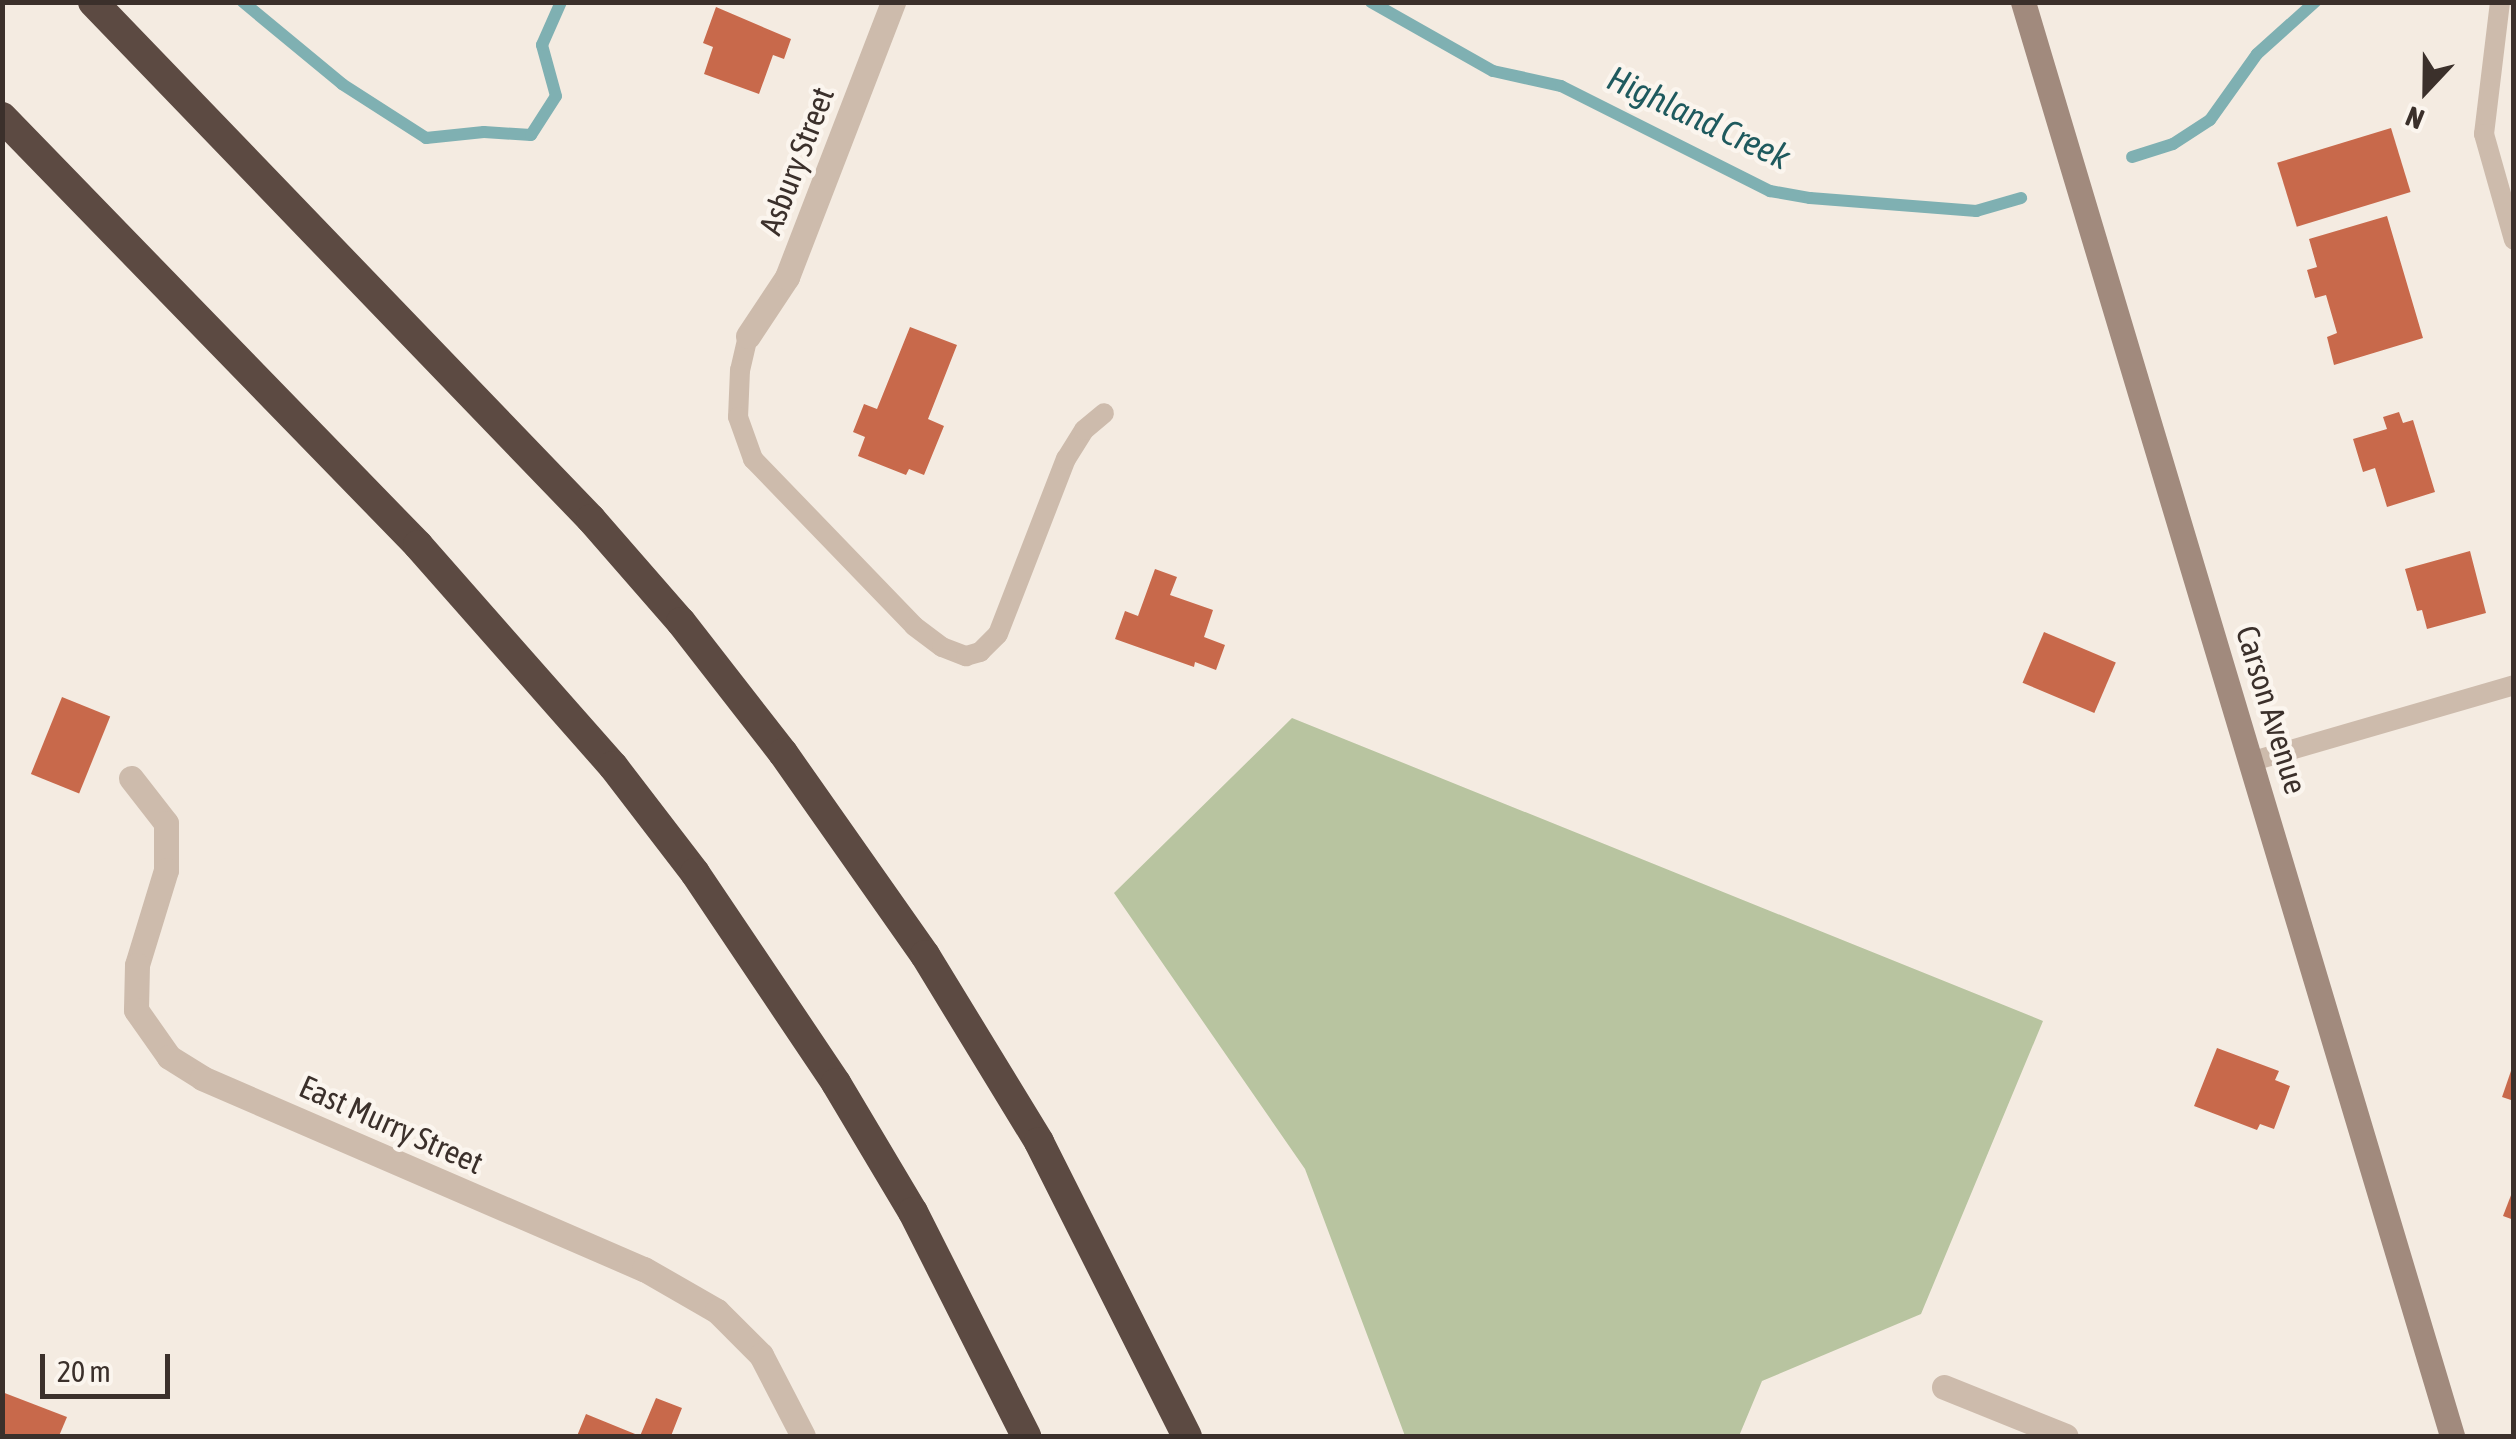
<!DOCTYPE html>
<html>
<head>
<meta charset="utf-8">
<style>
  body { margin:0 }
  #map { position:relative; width:2516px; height:1439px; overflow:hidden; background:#f4ebe1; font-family:"Asap Condensed",sans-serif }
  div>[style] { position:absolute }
  .green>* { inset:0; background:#b8c4a0 }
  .stream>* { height:12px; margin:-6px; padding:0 6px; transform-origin:6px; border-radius:6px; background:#7fb0b2 }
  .building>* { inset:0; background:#c8694b; transform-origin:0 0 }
  .service>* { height:20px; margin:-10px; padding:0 10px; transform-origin:10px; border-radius:10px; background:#cdbbac }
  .minor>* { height:25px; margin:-12.5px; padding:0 12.5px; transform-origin:12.5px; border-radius:12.5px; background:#cdbbac }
  .secondary>* { height:25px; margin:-12.5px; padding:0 12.5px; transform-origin:12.5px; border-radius:12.5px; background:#a18a7d }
  .motorway>* { height:30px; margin:-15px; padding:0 15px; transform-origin:15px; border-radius:15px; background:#5c4a42 }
  span { translate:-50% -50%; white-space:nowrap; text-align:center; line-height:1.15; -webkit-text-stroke:9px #fbf5ee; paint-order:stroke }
  .street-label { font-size:32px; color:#3b302b }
  .water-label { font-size:35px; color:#1f5a5e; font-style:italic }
  .frame { position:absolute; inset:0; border:5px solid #3b302b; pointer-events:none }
  .north { position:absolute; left:2376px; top:40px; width:100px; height:100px; -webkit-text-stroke:8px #fbf5ee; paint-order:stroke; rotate:202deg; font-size:28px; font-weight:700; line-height:40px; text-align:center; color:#3b302b }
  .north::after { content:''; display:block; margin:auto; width:35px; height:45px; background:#3b302b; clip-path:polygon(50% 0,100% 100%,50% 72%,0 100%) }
  .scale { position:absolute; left:40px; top:1354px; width:130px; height:45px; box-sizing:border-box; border:5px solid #3b302b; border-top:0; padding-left:12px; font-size:30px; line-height:35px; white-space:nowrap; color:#3b302b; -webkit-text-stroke:8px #fbf5ee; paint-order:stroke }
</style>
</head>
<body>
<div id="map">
  <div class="green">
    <div style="clip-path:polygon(1292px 718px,2043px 1021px,1921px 1314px,1762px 1381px,1739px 1436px,1405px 1436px,1305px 1169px,1114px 893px)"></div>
  </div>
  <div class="stream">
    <div style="left:243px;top:2px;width:129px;rotate:39.6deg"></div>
    <div style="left:342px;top:84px;width:100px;rotate:32.7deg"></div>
    <div style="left:426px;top:138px;width:58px;rotate:-5.9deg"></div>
    <div style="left:484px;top:132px;width:47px;rotate:3.7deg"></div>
    <div style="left:531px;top:135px;width:46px;rotate:-57.3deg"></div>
    <div style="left:556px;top:96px;width:53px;rotate:-105.4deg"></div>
    <div style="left:542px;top:45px;width:47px;rotate:-66.2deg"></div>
    <div style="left:1371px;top:2px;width:140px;rotate:29.5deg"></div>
    <div style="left:1493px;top:71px;width:70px;rotate:12.4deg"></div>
    <div style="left:1561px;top:86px;width:234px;rotate:26.7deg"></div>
    <div style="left:1770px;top:191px;width:41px;rotate:9.9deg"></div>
    <div style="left:1810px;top:198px;width:167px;rotate:4.5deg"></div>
    <div style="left:1976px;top:211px;width:47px;rotate:-16.1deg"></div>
    <div style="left:2132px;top:157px;width:43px;rotate:-17.6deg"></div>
    <div style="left:2173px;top:144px;width:44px;rotate:-33deg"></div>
    <div style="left:2210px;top:120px;width:81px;rotate:-54.5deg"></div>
    <div style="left:2257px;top:54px;width:78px;rotate:-41.9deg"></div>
  </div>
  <div class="building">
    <div style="clip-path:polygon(716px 7px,791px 39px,784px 59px,773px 55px,759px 94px,704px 74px,713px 47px,703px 43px)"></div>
    <div style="left:2391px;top:128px;width:67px;height:119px;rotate:73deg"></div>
    <div style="clip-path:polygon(2387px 216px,2423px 338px,2334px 365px,2327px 337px,2337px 333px,2326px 295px,2315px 298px,2307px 270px,2317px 267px,2309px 239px)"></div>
    <div style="clip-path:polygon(910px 327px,957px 345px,928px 419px,944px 426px,924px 475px,909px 469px,906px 475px,858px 456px,865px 437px,853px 432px,864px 404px,877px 409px)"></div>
    <div style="clip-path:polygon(2399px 412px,2403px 423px,2413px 420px,2435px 492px,2387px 507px,2375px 468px,2363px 472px,2353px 439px,2387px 429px,2383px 417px)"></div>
    <div style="clip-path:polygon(2470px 551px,2486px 613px,2427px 629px,2422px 610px,2417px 611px,2405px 569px)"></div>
    <div style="clip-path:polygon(1155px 569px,1177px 577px,1170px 595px,1213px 610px,1204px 637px,1225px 645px,1216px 670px,1195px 662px,1194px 667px,1115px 639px,1125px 611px,1138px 616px)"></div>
    <div style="left:2044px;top:632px;width:78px;height:55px;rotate:23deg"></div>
    <div style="left:62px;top:697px;width:52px;height:83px;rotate:22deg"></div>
    <div style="clip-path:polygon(2217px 1048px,2279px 1071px,2275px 1080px,2290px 1086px,2274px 1129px,2260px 1124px,2257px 1130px,2194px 1106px)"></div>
    <div style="clip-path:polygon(2513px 1065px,2514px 1065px,2514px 1101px,2502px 1097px)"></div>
    <div style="clip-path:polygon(2513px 1190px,2514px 1190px,2514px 1220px,2503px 1216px)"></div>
    <div style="clip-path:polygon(2px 1392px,67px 1417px,59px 1436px,2px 1436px)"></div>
    <div style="clip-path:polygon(656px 1398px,682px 1408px,671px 1436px,577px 1436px,586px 1414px,640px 1436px)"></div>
  </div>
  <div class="service">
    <div style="left:2500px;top:2px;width:133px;rotate:96.9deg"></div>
    <div style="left:2484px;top:134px;width:110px;rotate:74.2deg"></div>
    <div style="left:748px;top:336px;width:35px;rotate:103deg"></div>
    <div style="left:740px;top:370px;width:47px;rotate:92.4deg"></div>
    <div style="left:738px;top:417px;width:45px;rotate:70.3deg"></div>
    <div style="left:753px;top:459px;width:232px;rotate:46deg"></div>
    <div style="left:914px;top:626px;width:35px;rotate:37deg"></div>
    <div style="left:942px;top:647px;width:26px;rotate:21deg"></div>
    <div style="left:966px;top:656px;width:15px;rotate:-16deg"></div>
    <div style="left:980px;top:652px;width:25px;rotate:-45deg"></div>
    <div style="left:998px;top:634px;width:188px;rotate:-68.8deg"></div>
    <div style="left:1066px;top:459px;width:34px;rotate:-58deg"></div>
    <div style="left:1084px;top:430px;width:26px;rotate:-40deg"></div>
    <div style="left:2253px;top:761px;width:272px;rotate:-16.2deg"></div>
  </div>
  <div class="minor">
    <div style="left:748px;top:336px;width:71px;rotate:-56.5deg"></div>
    <div style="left:787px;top:277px;width:295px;rotate:-68.9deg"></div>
    <div style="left:131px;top:778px;width:57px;rotate:52.1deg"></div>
    <div style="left:166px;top:823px;width:47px;rotate:90deg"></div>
    <div style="left:166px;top:870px;width:99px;rotate:107deg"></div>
    <div style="left:137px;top:965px;width:45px;rotate:91.3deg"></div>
    <div style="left:136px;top:1010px;width:57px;rotate:54.9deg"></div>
    <div style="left:169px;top:1057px;width:39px;rotate:32deg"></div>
    <div style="left:202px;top:1078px;width:482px;rotate:23.4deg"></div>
    <div style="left:644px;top:1269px;width:84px;rotate:29.9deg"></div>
    <div style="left:717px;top:1311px;width:62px;rotate:45deg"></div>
    <div style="left:761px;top:1355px;width:91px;rotate:62.6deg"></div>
    <div style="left:1944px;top:1387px;width:131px;rotate:21.9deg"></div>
  </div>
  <div class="secondary">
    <div style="left:2023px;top:2px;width:1497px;rotate:73.34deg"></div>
  </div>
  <div class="motorway">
    <div style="left:93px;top:2px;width:718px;rotate:46.07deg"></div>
    <div style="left:591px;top:519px;width:137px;rotate:48.9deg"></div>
    <div style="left:681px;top:622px;width:166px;rotate:52.1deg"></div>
    <div style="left:783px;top:753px;width:247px;rotate:54.9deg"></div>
    <div style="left:925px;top:955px;width:219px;rotate:58.6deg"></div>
    <div style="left:1039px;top:1142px;width:329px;rotate:63.3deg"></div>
    <div style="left:2px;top:117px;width:597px;rotate:45.81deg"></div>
    <div style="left:418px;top:545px;width:295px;rotate:48.6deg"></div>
    <div style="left:613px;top:766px;width:135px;rotate:52.5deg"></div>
    <div style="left:695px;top:873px;width:253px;rotate:56.1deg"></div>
    <div style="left:836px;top:1083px;width:150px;rotate:59.2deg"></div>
    <div style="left:913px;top:1212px;width:251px;rotate:63.2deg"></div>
  </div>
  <div class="street-label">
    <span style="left:797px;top:161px;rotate:-69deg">Asbury Street</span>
    <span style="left:2271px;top:710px;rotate:73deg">Carson Avenue</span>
    <span style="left:391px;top:1125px;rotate:24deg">East Murry Street</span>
  </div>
  <div class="water-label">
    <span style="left:1699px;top:117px;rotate:25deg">Highland Creek</span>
  </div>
  <div class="frame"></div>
  <div class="north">N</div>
  <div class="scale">20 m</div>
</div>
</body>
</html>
